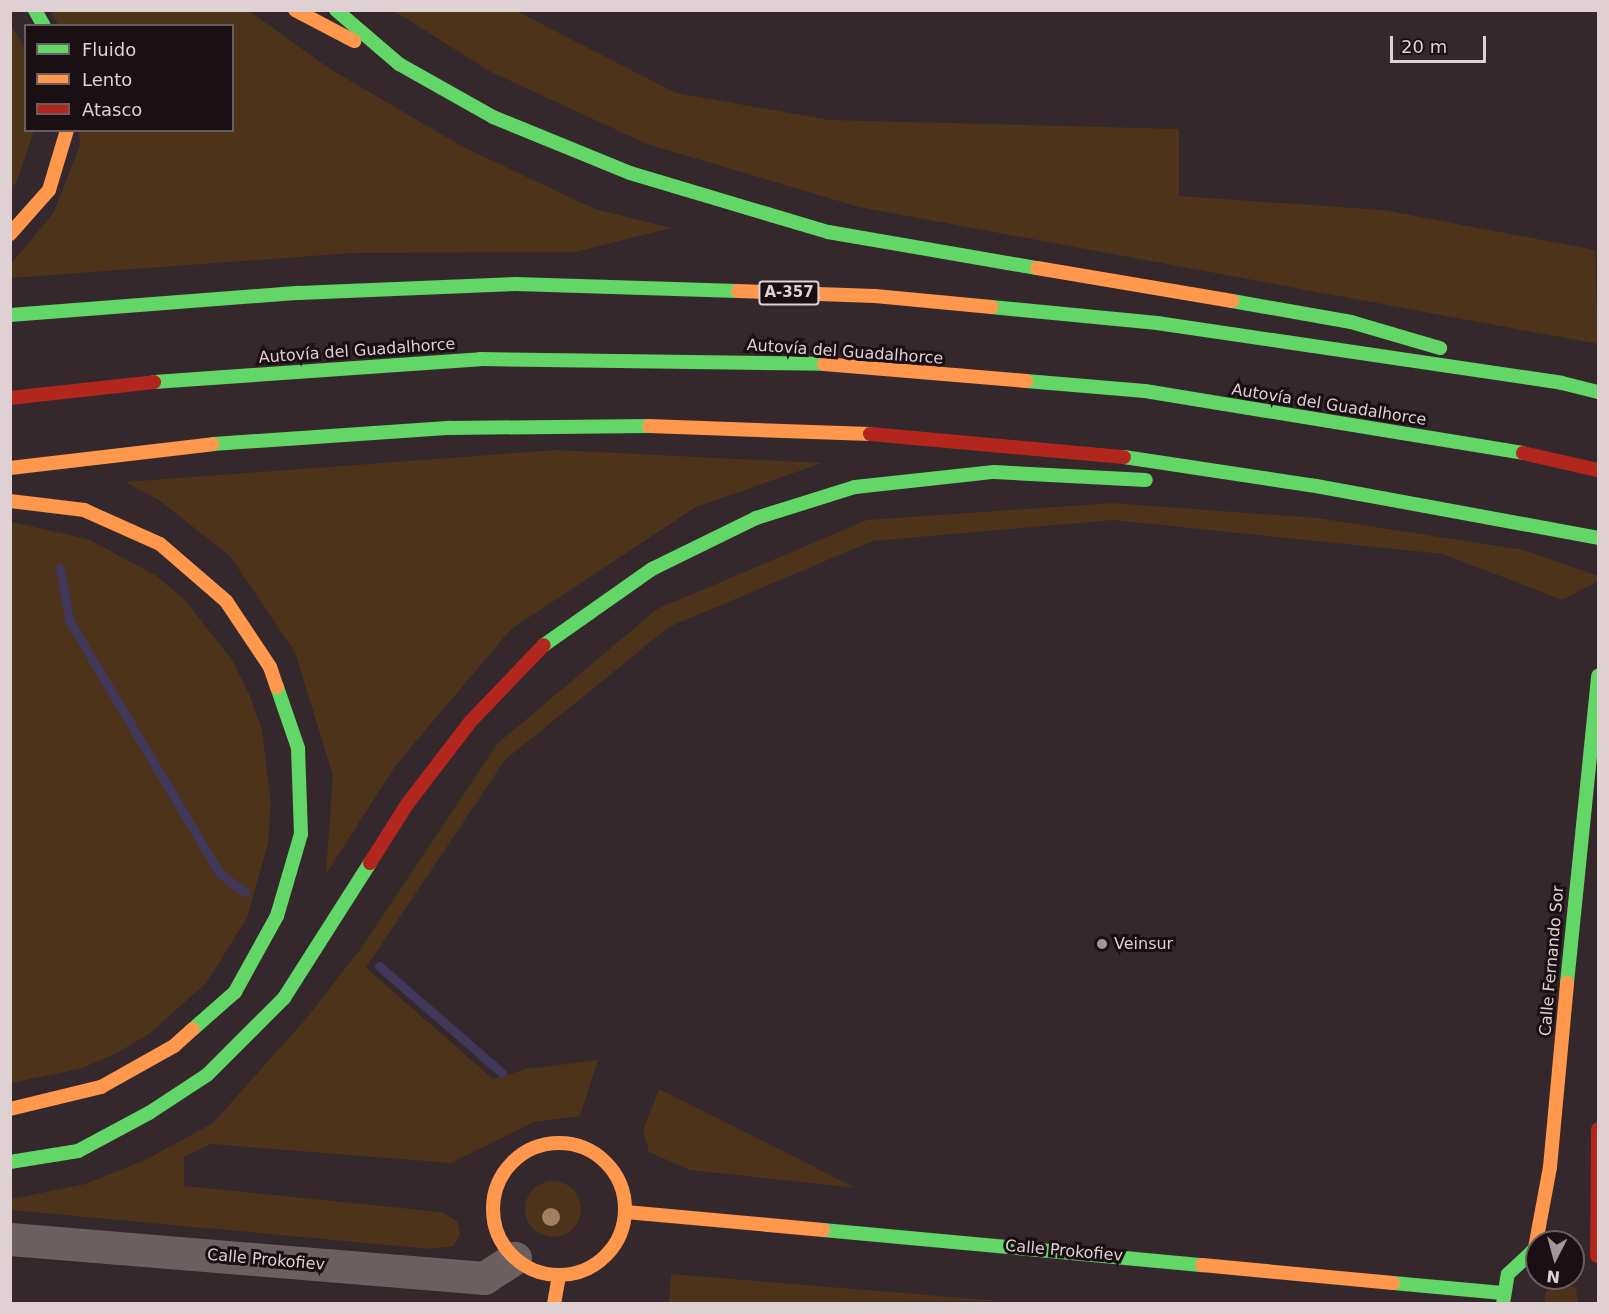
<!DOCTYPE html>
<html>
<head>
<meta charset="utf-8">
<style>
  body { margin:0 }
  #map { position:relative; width:1609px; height:1314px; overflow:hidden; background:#34282c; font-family:"DejaVu Sans",sans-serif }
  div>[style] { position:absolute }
  .green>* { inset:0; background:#4c3319 }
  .round { border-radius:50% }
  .stream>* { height:9px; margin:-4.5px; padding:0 4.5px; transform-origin:4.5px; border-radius:4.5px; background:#41375b }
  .street>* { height:33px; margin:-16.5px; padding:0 16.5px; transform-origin:16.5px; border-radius:16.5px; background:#69605f }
  .fast>* { height:14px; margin:-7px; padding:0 7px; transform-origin:7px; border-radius:7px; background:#63d668 }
  .slow>* { height:14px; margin:-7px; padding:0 7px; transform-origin:7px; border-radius:7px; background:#ff974d }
  .slow>.ring { margin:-7px; padding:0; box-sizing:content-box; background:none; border:14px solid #ff974d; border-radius:50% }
  .jam>* { height:14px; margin:-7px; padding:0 7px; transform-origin:7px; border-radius:7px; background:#b3261e }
  .trees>* { width:18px; height:18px; margin:-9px; border-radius:50%; background:#a37f61 }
  .dots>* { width:16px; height:16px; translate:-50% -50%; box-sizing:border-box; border:3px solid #1a1013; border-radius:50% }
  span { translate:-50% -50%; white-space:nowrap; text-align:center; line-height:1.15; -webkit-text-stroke:6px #1a1013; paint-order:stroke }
  .shield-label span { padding:2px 4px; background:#1a1013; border:2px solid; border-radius:4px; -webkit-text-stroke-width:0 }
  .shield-label { font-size:15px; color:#dfd0d4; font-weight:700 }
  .street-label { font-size:16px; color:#dfd0d4 }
  .poi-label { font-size:16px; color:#dfd0d4 }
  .left { translate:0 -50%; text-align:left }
  .frame { position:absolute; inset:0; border:12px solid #dfd0d4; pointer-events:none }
  .legend { position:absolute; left:24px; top:24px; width:210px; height:108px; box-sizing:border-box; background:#1a1013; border:2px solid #695d60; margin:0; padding:8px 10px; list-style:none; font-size:18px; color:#dfd0d4 }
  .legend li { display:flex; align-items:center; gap:12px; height:30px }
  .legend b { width:30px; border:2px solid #695d60 }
  .north { position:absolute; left:1525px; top:1230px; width:60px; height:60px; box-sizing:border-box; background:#1a1013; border:2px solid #695d60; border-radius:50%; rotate:186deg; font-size:16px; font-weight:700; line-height:24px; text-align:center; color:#dfd0d4 }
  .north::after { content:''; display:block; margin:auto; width:21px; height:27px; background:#a39599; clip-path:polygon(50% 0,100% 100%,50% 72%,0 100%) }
  .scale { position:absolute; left:1390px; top:36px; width:96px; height:27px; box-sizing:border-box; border:3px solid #dfd0d4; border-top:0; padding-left:8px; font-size:18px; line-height:21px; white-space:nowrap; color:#dfd0d4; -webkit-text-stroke:4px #1a1013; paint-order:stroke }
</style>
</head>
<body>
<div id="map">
  <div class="green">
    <div style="clip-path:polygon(51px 11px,249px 11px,330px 69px,463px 147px,595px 209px,671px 228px,576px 252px,353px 253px,11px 278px,11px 264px,54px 212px,80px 145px,79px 131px,232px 130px,232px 26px,58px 25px)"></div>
    <div style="clip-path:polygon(394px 11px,516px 11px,676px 93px,830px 120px,1179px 129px,1179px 196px,1383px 210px,1595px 250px,1598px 344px,859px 207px,647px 144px,491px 72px)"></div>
    <div style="clip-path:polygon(10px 23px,25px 48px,26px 130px,34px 131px,17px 181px,11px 188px)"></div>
    <div style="clip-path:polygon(556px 450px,822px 463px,696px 507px,511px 629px,396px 765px,326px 874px,333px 776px,295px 652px,230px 556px,159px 500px,125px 482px)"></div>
    <div style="clip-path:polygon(1112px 503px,1317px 518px,1524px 550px,1598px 576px,1598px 581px,1562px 600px,1443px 554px,1113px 520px,873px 541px,669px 627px,505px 760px,366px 968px,493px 1079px,526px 1069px,598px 1060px,580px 1116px,534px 1122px,451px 1163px,211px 1144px,184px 1157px,184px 1186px,441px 1212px,457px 1221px,460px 1234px,454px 1246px,430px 1249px,11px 1210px,11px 1199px,85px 1184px,147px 1159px,213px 1123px,305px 1020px,359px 951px,497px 744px,657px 609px,867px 520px)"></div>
    <div style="clip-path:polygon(11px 522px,88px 539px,155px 575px,185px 600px,232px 660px,249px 694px,262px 730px,271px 805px,268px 844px,247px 918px,206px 983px,149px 1034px,115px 1054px,80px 1069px,11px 1083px)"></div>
    <div style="clip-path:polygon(659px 1089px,856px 1188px,690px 1170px,649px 1152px,643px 1130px)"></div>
    <div class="round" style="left:525px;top:1181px;width:56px;height:56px"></div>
    <div style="clip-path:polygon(671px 1274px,1001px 1301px,669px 1303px)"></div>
    <div style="clip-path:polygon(1560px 1281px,1576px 1288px,1578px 1303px,1545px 1303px,1545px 1293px)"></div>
  </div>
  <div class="stream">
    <div style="left:60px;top:568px;width:53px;rotate:80.2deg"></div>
    <div style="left:69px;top:620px;width:295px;rotate:59.3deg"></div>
    <div style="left:220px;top:874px;width:31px;rotate:36deg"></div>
    <div style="left:379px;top:966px;width:163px;rotate:41deg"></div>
  </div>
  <div class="street">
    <div style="left:10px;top:1239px;width:476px;rotate:4.7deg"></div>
    <div style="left:484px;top:1278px;width:37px;rotate:-33deg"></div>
  </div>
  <div class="fast">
    <div style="left:35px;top:10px;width:18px;rotate:61deg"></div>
    <div style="left:336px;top:10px;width:83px;rotate:40.6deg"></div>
    <div style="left:399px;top:64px;width:108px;rotate:29.4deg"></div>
    <div style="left:493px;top:117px;width:148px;rotate:22.2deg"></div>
    <div style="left:630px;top:173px;width:207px;rotate:16.6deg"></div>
    <div style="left:828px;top:232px;width:212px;rotate:9.8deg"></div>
    <div style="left:1232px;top:301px;width:121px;rotate:10deg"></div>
    <div style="left:1351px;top:322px;width:93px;rotate:16.3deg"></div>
    <div style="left:991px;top:307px;width:167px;rotate:5.5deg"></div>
    <div style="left:1157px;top:323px;width:409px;rotate:8.4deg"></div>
    <div style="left:1562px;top:383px;width:37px;rotate:14deg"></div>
    <div style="left:10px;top:315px;width:290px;rotate:-4.4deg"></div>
    <div style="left:299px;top:293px;width:217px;rotate:-2.4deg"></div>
    <div style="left:516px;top:284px;width:222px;rotate:1.8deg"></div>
    <div style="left:1026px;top:381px;width:119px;rotate:4.8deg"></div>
    <div style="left:1145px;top:391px;width:383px;rotate:9.3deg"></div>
    <div style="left:154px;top:382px;width:327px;rotate:-4deg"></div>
    <div style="left:480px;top:359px;width:344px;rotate:0.8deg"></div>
    <div style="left:213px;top:444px;width:238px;rotate:-3.9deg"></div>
    <div style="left:450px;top:428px;width:199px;rotate:-0.6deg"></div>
    <div style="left:1124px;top:457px;width:194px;rotate:8.6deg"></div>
    <div style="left:1316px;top:486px;width:287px;rotate:10.4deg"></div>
    <div style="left:544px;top:645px;width:132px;rotate:-35.1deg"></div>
    <div style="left:652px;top:569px;width:116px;rotate:-26.1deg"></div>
    <div style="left:756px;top:518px;width:104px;rotate:-17.4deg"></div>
    <div style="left:855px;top:487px;width:140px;rotate:-6.2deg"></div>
    <div style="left:994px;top:472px;width:152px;rotate:3deg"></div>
    <div style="left:1567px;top:983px;width:309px;rotate:-84.2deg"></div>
    <div style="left:193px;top:1029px;width:56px;rotate:-41.4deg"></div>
    <div style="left:235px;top:992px;width:87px;rotate:-61.1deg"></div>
    <div style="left:277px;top:916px;width:85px;rotate:-73.7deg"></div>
    <div style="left:301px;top:834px;width:86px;rotate:-92deg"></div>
    <div style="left:298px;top:748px;width:65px;rotate:-109deg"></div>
    <div style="left:10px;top:1162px;width:69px;rotate:-9.2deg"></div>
    <div style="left:78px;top:1151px;width:81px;rotate:-28.2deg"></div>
    <div style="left:149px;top:1113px;width:69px;rotate:-33.2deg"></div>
    <div style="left:207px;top:1075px;width:109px;rotate:-45deg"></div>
    <div style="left:284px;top:998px;width:160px;rotate:-57.5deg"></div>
    <div style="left:823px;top:1230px;width:381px;rotate:5.3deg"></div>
    <div style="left:1393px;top:1283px;width:110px;rotate:5.2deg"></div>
    <div style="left:1503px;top:1304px;width:30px;rotate:-81deg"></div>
    <div style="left:1508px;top:1274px;width:40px;rotate:-43deg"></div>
  </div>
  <div class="slow">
    <div style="left:295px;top:10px;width:67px;rotate:27.7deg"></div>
    <div style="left:10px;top:234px;width:59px;rotate:-48.4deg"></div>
    <div style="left:49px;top:190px;width:63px;rotate:-73.3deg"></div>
    <div style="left:1037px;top:268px;width:198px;rotate:9.6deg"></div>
    <div style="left:738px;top:291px;width:137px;rotate:2.1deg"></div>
    <div style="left:875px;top:296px;width:117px;rotate:5.4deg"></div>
    <div style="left:824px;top:364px;width:203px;rotate:4.8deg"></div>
    <div style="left:649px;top:426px;width:221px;rotate:2.1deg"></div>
    <div style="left:10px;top:468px;width:204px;rotate:-6.7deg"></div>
    <div style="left:10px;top:501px;width:75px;rotate:6.9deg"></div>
    <div style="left:84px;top:510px;width:83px;rotate:24.1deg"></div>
    <div style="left:160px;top:544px;width:87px;rotate:40.8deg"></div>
    <div style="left:226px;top:601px;width:79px;rotate:56.3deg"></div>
    <div style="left:270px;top:667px;width:21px;rotate:71deg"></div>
    <div style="left:10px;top:1109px;width:94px;rotate:-13.6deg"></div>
    <div style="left:101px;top:1087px;width:84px;rotate:-29.3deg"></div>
    <div style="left:174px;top:1046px;width:25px;rotate:-42deg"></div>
    <div class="ring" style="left:493px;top:1143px;width:118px;height:118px"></div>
    <div style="left:626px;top:1212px;width:198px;rotate:5.2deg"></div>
    <div style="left:1535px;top:1248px;width:82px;rotate:-79.5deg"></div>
    <div style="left:1550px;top:1167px;width:185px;rotate:-84.7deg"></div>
    <div style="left:1202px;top:1265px;width:192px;rotate:5.4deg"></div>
    <div style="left:554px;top:1304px;width:29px;rotate:-80deg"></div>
  </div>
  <div class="jam">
    <div style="left:10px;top:398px;width:145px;rotate:-6.3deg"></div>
    <div style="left:870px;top:434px;width:255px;rotate:5.2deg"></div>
    <div style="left:1523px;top:453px;width:77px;rotate:12.8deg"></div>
    <div style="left:370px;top:863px;width:71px;rotate:-57.7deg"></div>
    <div style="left:408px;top:803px;width:103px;rotate:-52.5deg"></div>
    <div style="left:471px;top:721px;width:105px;rotate:-46.2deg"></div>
    <div style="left:1597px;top:1256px;width:127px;rotate:-89.5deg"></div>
  </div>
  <div class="trees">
    <div style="left:551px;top:1217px"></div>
  </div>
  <div class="dots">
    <div style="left:1102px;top:944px;background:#a39599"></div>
  </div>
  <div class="shield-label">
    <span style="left:789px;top:293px">A-357</span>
  </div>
  <div class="street-label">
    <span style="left:357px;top:351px;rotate:-4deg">Autovía del Guadalhorce</span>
    <span style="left:845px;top:352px;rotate:4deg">Autovía del Guadalhorce</span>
    <span style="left:1329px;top:405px;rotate:9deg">Autovía del Guadalhorce</span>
    <span style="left:1552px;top:961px;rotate:-85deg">Calle Fernando Sor</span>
    <span style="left:1064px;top:1251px;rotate:5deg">Calle Prokofiev</span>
    <span style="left:266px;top:1260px;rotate:5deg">Calle Prokofiev</span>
  </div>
  <div class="poi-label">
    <span class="left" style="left:1114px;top:944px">Veinsur</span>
  </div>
  <div class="frame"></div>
  <ul class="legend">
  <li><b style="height:8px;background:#63d668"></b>Fluido</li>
  <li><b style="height:8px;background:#ff974d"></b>Lento</li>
  <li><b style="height:8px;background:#b3261e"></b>Atasco</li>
  </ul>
  <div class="north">N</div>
  <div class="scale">20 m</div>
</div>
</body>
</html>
